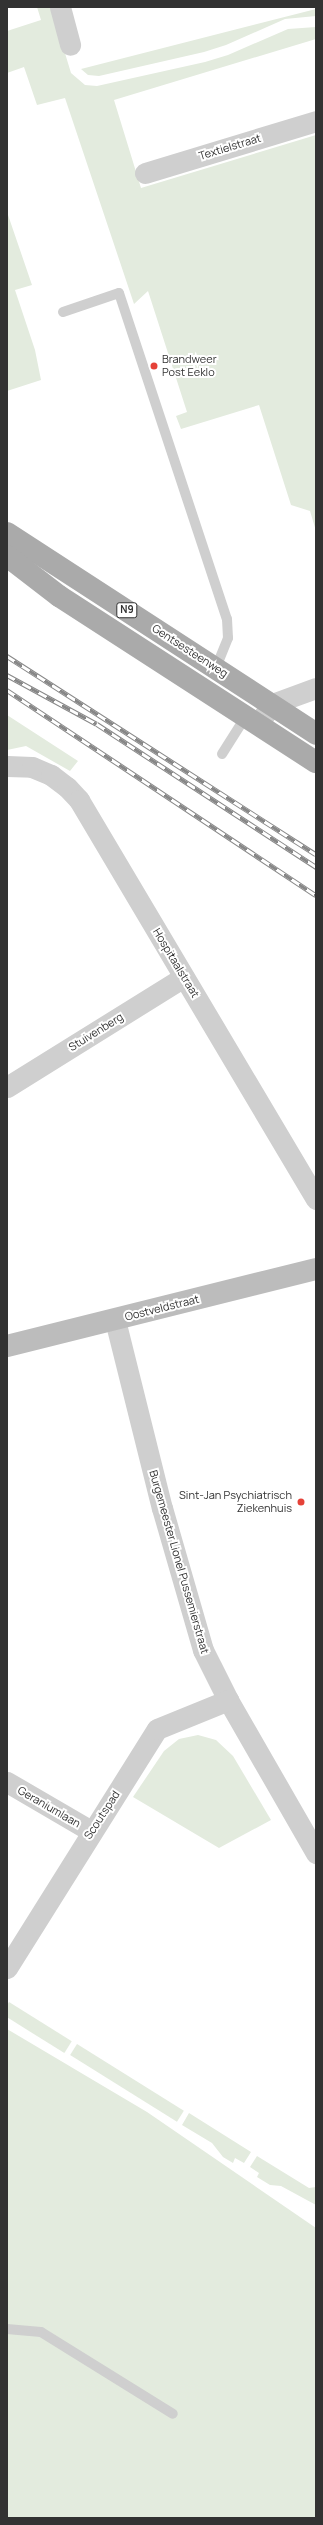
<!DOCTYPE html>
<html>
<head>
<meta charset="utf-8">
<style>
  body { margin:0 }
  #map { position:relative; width:323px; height:2525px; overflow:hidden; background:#fff; font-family:Manrope,sans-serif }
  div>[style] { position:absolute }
  .green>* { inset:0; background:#e3ebde; transform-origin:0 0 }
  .lane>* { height:10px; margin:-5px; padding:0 5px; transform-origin:5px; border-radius:5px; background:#cfcfcf }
  .street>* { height:21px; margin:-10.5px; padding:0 10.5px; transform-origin:10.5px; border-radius:10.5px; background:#cfcfcf }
  .secondary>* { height:22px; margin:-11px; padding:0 11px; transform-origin:11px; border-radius:11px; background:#bcbcbc }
  .primary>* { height:22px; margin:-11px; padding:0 11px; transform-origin:11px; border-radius:11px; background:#aaa }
  .rail>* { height:4.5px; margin-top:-2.25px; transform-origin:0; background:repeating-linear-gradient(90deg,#fff 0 9px,#878787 0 18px); box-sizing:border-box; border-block:1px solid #878787 }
  .dots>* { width:11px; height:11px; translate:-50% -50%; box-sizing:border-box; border:2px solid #fff; border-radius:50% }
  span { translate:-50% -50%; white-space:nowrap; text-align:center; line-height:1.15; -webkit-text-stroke:4px #fff; paint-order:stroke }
  .shield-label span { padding:1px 3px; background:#fff; border:1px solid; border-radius:3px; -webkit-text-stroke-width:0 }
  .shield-label { font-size:10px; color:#323232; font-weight:700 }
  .street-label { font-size:11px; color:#323232 }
  .poi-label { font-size:11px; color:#323232 }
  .left { translate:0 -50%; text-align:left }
  .right { translate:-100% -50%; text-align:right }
  .frame { position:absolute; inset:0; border:8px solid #323232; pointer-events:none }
</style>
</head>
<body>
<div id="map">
  <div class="green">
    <div style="clip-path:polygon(37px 7px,51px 7px,71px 73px,85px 85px,97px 86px,205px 62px,228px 55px,288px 29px,316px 27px,316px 39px,114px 100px,141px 188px,316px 135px,316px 531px,310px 511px,291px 505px,259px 405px,181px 429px,176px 416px,187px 412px,148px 291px,134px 304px,65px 98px,37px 105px,24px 67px,7px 73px,7px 31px,41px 20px)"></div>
    <div style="clip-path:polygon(316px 9px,316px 16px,285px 19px,226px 45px,204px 52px,99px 76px,88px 75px,81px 69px)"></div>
    <div style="clip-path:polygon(7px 212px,32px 285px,15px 290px,35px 350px,41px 380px,7px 391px)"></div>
    <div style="clip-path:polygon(7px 715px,78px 761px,70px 771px,26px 746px,7px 750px)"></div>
    <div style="clip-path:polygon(198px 1735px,216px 1740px,233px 1756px,271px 1820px,219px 1848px,133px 1797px,164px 1751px,179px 1739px)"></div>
    <div style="left:9px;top:2002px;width:74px;height:14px;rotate:32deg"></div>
    <div style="clip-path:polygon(7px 2029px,147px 2112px,316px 2228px,316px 2518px,7px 2518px)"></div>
    <div style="left:77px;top:2044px;width:126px;height:13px;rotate:32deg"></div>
    <div style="clip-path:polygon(189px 2113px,251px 2152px,244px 2163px,235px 2158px,233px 2163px,223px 2157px,212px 2143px,182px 2125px)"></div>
    <div style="clip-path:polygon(257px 2156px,309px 2188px,316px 2187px,316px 2205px,281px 2186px,270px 2185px,257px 2177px,259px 2173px,250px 2167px)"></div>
  </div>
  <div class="lane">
    <div style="left:63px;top:312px;width:59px;rotate:-18.7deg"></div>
    <div style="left:119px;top:293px;width:343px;rotate:71.7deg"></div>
    <div style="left:227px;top:619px;width:19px;rotate:87deg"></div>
    <div style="left:228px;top:638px;width:32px;rotate:112deg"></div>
    <div style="left:222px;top:754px;width:45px;rotate:-57.7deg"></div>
    <div style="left:7px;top:2329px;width:34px;rotate:5deg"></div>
    <div style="left:41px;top:2332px;width:155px;rotate:31.8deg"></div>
  </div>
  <div class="street">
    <div style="left:60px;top:7px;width:39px;rotate:75deg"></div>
    <div style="left:145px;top:173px;width:179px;rotate:-16.9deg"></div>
    <div style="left:258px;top:724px;width:24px;rotate:-55deg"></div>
    <div style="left:272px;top:704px;width:47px;rotate:-20deg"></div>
    <div style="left:7px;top:766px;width:25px;rotate:2deg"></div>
    <div style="left:32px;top:767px;width:21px;rotate:23deg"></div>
    <div style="left:51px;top:775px;width:20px;rotate:37deg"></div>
    <div style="left:67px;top:787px;width:18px;rotate:47deg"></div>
    <div style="left:79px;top:800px;width:464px;rotate:59.3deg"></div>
    <div style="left:7px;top:1087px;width:208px;rotate:-31.9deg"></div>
    <div style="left:115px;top:1320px;width:194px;rotate:76deg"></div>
    <div style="left:162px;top:1508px;width:148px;rotate:73.9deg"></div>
    <div style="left:203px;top:1650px;width:56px;rotate:63.4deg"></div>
    <div style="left:228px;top:1700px;width:177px;rotate:60.1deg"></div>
    <div style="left:7px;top:1782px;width:97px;rotate:30.3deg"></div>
    <div style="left:7px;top:1968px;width:282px;rotate:-57.9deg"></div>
    <div style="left:157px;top:1729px;width:77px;rotate:-22.2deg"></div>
  </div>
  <div class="secondary">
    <div style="left:7px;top:1346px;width:318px;rotate:-14deg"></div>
  </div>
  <div class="primary">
    <div style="left:7px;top:533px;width:369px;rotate:33deg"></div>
    <div style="left:7px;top:556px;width:66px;rotate:37.6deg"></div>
    <div style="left:59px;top:596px;width:306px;rotate:32.9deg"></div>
  </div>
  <div class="rail">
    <div style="left:7px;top:656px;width:367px;rotate:32.7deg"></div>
    <div style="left:7px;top:675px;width:102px;rotate:28.6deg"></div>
    <div style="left:97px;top:724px;width:262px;rotate:33.1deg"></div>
    <div style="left:7px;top:690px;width:371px;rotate:33.6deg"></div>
  </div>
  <div class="dots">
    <div style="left:154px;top:366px;background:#e54238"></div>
    <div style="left:301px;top:1502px;background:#e54238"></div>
  </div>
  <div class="shield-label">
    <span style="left:127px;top:610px">N9</span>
  </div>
  <div class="street-label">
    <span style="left:230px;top:147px;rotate:-17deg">Textielstraat</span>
    <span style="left:190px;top:651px;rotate:33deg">Gentsesteenweg</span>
    <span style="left:176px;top:963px;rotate:59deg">Hospitaalstraat</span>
    <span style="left:96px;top:1032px;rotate:-32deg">Stuivenberg</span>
    <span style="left:162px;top:1308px;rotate:-14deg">Oostveldstraat</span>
    <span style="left:179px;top:1562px;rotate:74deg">Burgemeester Lionel Pussemierstraat</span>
    <span style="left:49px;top:1807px;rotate:30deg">Geraniumlaan</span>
    <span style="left:102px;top:1815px;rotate:-57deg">Scoutspad</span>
  </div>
  <div class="poi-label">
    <span class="left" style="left:162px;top:366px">Brandweer<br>Post Eeklo</span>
    <span class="right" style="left:292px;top:1502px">Sint-Jan Psychiatrisch<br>Ziekenhuis</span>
  </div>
  <div class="frame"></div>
</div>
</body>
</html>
